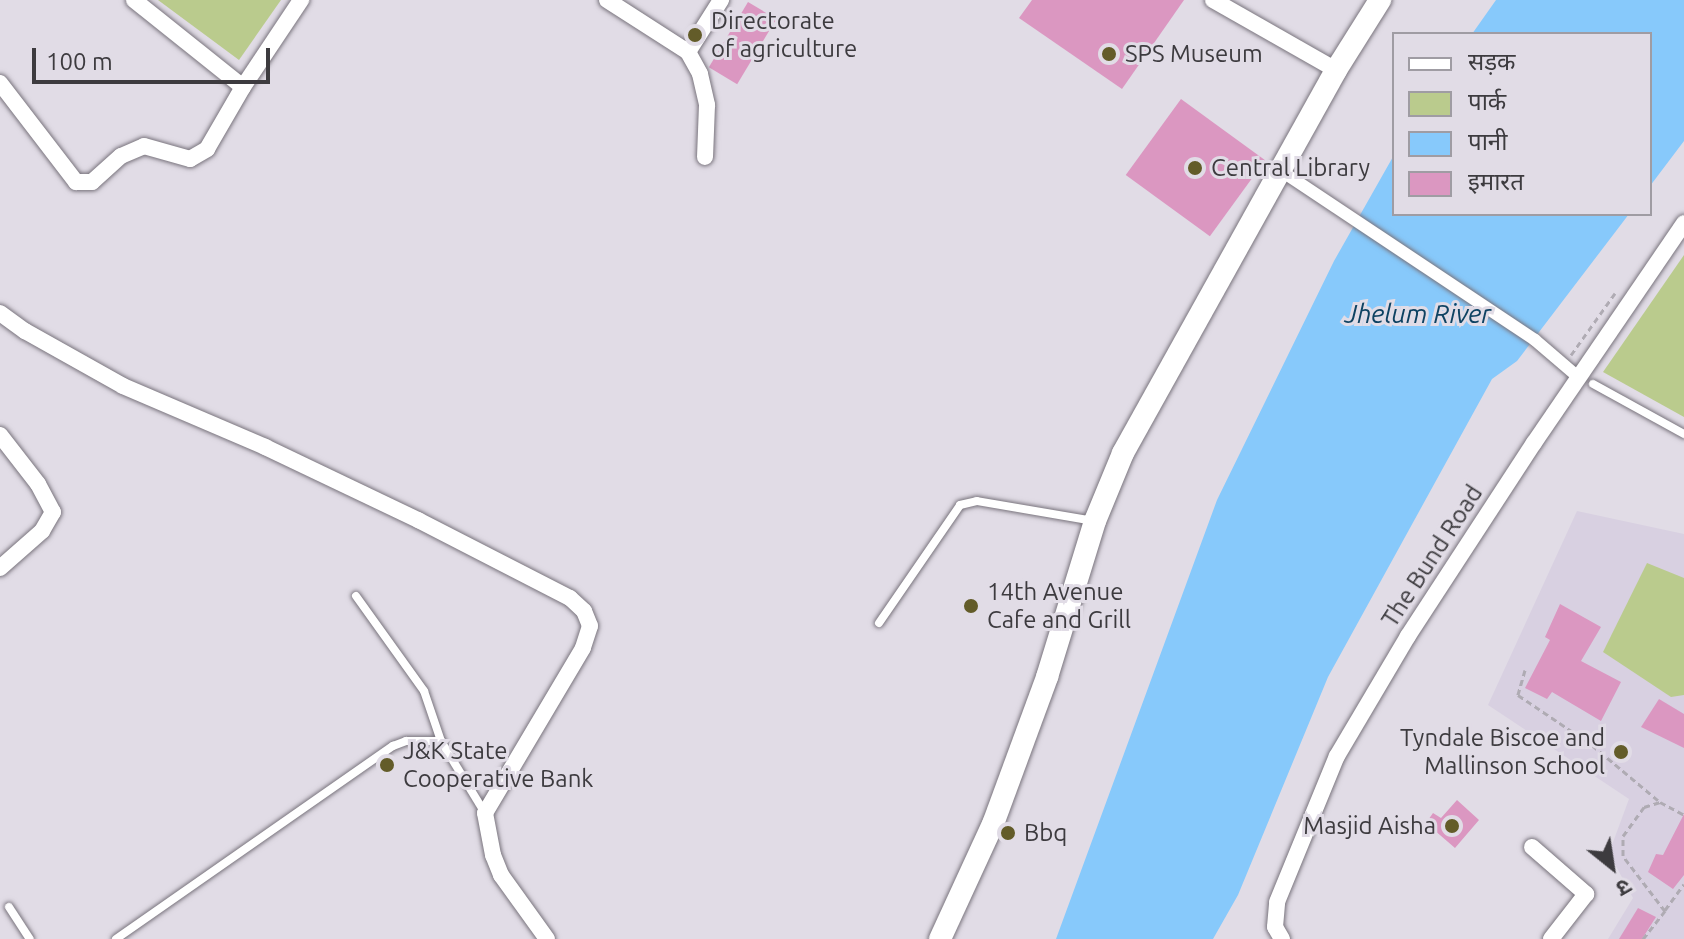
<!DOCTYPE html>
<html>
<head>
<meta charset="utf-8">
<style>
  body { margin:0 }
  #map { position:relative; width:1684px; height:939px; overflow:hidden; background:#e1dce6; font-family:Ubuntu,"Noto Sans Devanagari",sans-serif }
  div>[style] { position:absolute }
  .built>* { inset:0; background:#d8d0e1 }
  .green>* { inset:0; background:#bacb8d }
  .water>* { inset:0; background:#87c9fb }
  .building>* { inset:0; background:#db97c1; transform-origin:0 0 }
  .path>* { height:3px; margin-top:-1.5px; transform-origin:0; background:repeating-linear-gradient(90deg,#afabb3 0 6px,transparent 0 10px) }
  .roads { filter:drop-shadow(0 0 2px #79747d) drop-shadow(0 0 2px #79747d) }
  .service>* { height:8px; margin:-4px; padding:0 4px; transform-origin:4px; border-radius:4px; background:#fff }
  .pedestrian>* { height:12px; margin:-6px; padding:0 6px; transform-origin:6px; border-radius:6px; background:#fff }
  .minor>* { height:16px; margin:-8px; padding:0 8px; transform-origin:8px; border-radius:8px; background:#fff }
  .secondary>* { height:22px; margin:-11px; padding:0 11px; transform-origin:11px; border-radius:11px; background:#fff }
  .dots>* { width:22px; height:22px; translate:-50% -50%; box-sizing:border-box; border:4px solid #e1dce6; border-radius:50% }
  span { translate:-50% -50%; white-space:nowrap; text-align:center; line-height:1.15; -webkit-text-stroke:6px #e1dce6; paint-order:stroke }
  .poi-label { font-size:24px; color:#3d3b3f }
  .left { translate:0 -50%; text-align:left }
  .right { translate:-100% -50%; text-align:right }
  .street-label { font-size:24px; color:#3d3b3f }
  .water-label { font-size:26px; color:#0e4262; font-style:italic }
  .legend { position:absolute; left:1392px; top:32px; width:260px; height:184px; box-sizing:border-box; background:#e1dce6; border:2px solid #9f9ca3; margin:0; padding:10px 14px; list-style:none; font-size:24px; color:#3d3b3f }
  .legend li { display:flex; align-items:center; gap:16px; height:40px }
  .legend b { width:40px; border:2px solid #9f9ca3 }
  .north { position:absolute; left:1572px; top:827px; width:80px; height:80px; -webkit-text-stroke:6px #e1dce6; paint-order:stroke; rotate:150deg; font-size:22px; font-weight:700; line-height:32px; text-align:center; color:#3d3b3f }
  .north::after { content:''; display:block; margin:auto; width:28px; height:36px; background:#3d3b3f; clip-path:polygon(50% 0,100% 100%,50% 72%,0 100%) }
  .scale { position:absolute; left:32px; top:48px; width:238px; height:36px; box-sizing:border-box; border:4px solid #3d3b3f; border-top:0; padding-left:10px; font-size:24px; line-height:28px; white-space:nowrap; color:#3d3b3f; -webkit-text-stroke:6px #e1dce6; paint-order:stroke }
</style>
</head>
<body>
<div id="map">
  <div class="built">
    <div style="clip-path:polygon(1577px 511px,1684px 534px,1684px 939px,1608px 939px,1633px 898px,1609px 853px,1629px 799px,1488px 705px)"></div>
  </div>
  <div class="green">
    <div style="clip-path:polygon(158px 0,281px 0,239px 60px)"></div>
    <div style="clip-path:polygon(1684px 255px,1684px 417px,1603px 372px)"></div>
    <div style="clip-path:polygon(1647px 563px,1684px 578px,1684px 695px,1671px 697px,1603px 652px)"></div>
  </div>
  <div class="water">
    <div style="clip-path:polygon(1496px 0,1684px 0,1684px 141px,1650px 186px,1650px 34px,1472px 34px)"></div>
    <div style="clip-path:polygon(1394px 155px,1394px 214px,1629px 214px,1517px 361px,1492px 379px,1328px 677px,1238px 895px,1213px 939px,1056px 939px,1217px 500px,1334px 261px)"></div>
  </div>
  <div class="building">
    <div style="clip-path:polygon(1032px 0,1184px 0,1122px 89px,1019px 18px)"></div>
    <div style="left:748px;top:2px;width:33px;height:76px;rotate:31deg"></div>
    <div style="left:1181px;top:99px;width:104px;height:94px;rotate:36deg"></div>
    <div style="clip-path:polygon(1560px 604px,1601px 627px,1581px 661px,1621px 682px,1601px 721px,1552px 692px,1547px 699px,1525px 688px,1550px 640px,1545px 637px)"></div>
    <div style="clip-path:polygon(1659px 699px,1684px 714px,1684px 748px,1641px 727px)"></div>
    <div style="clip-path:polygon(1457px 800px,1479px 820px,1455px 848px,1426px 823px,1433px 813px,1441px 818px)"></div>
    <div style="clip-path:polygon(1684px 814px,1684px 875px,1673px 889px,1648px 872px,1656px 854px,1663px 855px)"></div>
    <div style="clip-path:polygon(1638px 908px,1656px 917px,1642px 939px,1619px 939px)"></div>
  </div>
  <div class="path">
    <div style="left:1571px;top:355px;width:76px;rotate:-54.6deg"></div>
    <div style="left:1525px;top:670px;width:26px;rotate:106deg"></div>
    <div style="left:1518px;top:695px;width:89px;rotate:34deg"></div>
    <div style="left:1592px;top:745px;width:89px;rotate:40deg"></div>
    <div style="left:1665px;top:910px;width:32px;rotate:-54deg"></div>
    <div style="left:1643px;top:939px;width:36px;rotate:-52deg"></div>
    <div style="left:1665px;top:911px;width:69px;rotate:-127.4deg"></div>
    <div style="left:1623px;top:856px;width:20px;rotate:-90deg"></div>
    <div style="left:1623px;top:836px;width:36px;rotate:-54deg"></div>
    <div style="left:1644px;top:807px;width:17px;rotate:-17deg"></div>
    <div style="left:1660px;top:802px;width:27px;rotate:28deg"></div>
  </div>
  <div class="roads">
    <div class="service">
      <div style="left:1593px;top:384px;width:104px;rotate:28.8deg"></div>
      <div style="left:356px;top:596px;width:117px;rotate:54.4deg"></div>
      <div style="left:424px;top:691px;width:53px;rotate:71.2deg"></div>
      <div style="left:441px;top:741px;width:84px;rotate:58.6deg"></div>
      <div style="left:879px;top:623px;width:143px;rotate:-55.5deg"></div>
      <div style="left:960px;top:505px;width:17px;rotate:-13deg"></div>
      <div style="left:977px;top:501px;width:119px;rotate:9.7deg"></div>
      <div style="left:9px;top:907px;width:38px;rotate:57deg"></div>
      <div style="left:116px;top:939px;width:338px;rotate:-34.9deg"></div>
      <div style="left:393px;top:746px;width:14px;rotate:-21deg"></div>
      <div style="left:406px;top:741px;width:35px"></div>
    </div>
    <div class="pedestrian">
      <div style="left:1280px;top:170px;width:306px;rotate:33.7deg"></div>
      <div style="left:1535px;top:340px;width:55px;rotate:40.6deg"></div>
    </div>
    <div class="minor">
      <div style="left:134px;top:0;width:139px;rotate:38.6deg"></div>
      <div style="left:607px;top:0;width:96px;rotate:32.7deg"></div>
      <div style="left:688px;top:52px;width:62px;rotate:-57.6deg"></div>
      <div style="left:1213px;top:0;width:142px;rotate:29.6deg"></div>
      <div style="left:688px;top:52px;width:25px;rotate:61deg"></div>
      <div style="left:700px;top:74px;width:32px;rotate:77deg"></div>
      <div style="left:707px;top:105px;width:52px;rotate:92.2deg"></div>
      <div style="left:0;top:83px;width:125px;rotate:52.5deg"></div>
      <div style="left:76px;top:182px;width:16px"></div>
      <div style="left:92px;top:182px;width:39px;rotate:-42deg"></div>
      <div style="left:121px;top:156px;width:25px;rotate:-23deg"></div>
      <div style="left:144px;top:146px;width:48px;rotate:15.8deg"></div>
      <div style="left:190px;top:159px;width:20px;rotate:-30deg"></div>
      <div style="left:207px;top:149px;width:72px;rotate:-59.9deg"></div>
      <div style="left:243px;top:87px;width:105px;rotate:-56.3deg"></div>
      <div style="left:0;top:313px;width:31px;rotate:36deg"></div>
      <div style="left:25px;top:331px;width:112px;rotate:29.3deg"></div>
      <div style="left:123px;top:386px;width:155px;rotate:23.2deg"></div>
      <div style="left:265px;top:447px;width:170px;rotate:25.5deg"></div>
      <div style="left:418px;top:520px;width:171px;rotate:27.2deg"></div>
      <div style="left:570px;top:598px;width:19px;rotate:43deg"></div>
      <div style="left:584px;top:611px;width:16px;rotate:68deg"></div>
      <div style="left:590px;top:626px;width:23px;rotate:108deg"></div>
      <div style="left:583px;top:648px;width:192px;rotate:120.7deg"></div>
      <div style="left:485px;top:813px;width:43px;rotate:79.2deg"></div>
      <div style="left:493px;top:855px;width:22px;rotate:68deg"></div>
      <div style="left:501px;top:875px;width:79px;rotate:54.3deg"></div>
      <div style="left:0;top:435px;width:62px;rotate:52.2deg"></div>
      <div style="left:38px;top:484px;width:32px;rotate:62deg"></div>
      <div style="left:53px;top:512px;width:22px;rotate:120deg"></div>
      <div style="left:42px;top:531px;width:56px;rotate:138.6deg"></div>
      <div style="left:1532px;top:847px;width:72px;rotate:41deg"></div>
      <div style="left:1586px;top:894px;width:57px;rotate:127.9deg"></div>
      <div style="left:1282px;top:939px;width:14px;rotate:-120deg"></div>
      <div style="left:1275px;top:927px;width:25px;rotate:-85deg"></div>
      <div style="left:1277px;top:902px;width:158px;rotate:-67.7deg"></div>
      <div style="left:1337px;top:756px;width:139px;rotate:-59.4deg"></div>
      <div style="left:1408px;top:636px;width:230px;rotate:-56.9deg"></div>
      <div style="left:1534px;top:443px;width:266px;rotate:-55.7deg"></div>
    </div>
    <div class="secondary">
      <div style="left:940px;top:939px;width:127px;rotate:-65.3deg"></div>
      <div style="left:993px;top:824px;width:157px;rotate:-69.8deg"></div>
      <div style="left:1047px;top:677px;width:163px;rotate:-72.9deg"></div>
      <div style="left:1095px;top:521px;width:74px;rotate:-67.6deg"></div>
      <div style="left:1123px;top:453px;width:438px;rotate:-60.9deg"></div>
      <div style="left:1336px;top:70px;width:83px;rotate:-57.8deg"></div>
    </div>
  </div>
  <div class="dots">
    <div style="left:695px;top:35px;background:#635c29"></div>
    <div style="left:1109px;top:54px;background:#635c29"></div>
    <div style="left:1195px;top:168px;background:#635c29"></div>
    <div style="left:971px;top:606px;background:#635c29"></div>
    <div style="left:1621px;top:752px;background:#635c29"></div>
    <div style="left:387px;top:765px;background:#635c29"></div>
    <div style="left:1452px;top:826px;background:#635c29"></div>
    <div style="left:1008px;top:833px;background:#635c29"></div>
  </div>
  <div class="poi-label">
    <span class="left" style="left:711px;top:35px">Directorate<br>of agriculture</span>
    <span class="left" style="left:1125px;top:54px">SPS Museum</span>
    <span class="left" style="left:1211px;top:168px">Central Library</span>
    <span class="left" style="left:987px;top:606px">14th Avenue<br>Cafe and Grill</span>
    <span class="right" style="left:1605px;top:752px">Tyndale Biscoe and<br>Mallinson School</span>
    <span class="left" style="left:403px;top:765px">J&amp;K State<br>Cooperative Bank</span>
    <span class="right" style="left:1436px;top:826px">Masjid Aisha</span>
    <span class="left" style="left:1024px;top:833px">Bbq</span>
  </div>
  <div class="street-label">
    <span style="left:1432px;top:556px;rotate:-57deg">The Bund Road</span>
  </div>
  <div class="water-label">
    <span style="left:1418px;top:314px">Jhelum River</span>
  </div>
  <ul class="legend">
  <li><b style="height:10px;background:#fff"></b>सड़क</li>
  <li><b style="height:22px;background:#bacb8d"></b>पार्क</li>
  <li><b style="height:22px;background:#87c9fb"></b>पानी</li>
  <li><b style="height:22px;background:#db97c1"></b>इमारत</li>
  </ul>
  <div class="north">उ</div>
  <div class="scale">100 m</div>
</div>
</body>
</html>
